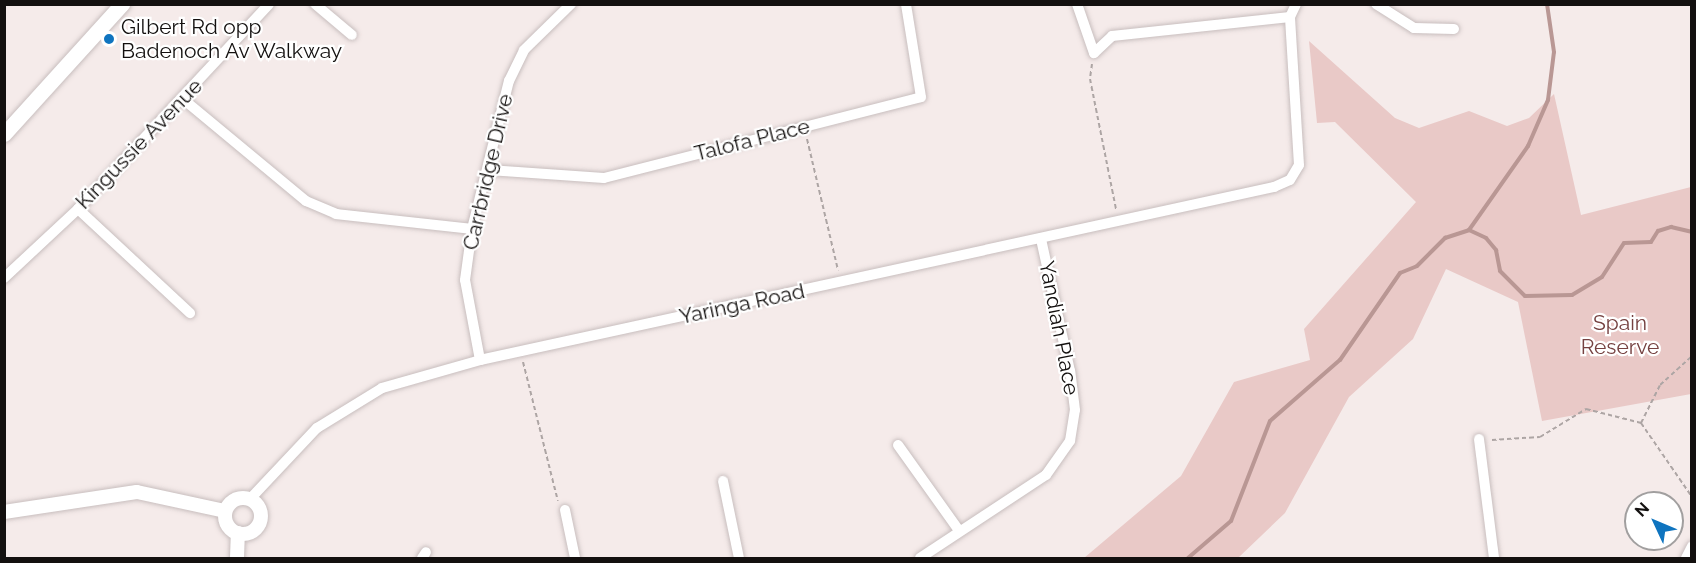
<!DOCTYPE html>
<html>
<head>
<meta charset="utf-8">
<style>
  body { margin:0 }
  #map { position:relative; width:1696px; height:563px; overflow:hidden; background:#f5ebea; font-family:Raleway,sans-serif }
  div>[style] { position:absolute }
  .green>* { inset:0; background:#e9c9c7 }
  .stream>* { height:4px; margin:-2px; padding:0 2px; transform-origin:2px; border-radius:2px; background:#b99794 }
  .path>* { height:2px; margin-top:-1px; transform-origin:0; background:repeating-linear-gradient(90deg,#ada5a4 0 4.5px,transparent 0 7.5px) }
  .roads { filter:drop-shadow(0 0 2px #c8bebe) drop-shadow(0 0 2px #c8bebe) }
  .minor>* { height:10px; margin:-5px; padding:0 5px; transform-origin:5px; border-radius:5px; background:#fff }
  .tertiary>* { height:14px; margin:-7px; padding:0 7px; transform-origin:7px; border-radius:7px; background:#fff }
  .tertiary>.ring { margin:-7px; padding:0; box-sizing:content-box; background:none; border:14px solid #fff; border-radius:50% }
  .secondary>* { height:15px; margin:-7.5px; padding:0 7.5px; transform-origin:7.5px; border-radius:7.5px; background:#fff }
  .dots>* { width:16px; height:16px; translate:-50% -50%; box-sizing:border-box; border:3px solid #fff; border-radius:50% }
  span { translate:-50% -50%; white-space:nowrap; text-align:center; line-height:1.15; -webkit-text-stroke:4.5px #fff; paint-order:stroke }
  .poi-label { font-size:21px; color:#13100f }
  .left { translate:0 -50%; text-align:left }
  .street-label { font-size:21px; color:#13100f }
  .park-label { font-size:21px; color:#754140 }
  .frame { position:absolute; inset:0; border:6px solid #13100f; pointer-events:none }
  .north { position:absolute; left:1624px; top:491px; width:60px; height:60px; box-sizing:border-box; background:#fff; border:2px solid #a19f9f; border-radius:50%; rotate:314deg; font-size:16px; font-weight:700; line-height:24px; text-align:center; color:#13100f }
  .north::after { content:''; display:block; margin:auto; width:21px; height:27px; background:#0f74bf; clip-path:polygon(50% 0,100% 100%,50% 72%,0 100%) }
</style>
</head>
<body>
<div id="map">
  <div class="green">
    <div style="clip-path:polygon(1309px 41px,1395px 118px,1419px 128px,1469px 111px,1507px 126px,1529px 118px,1554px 94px,1581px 215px,1691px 187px,1691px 394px,1542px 421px,1518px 302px,1446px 269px,1413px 339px,1349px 397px,1285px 513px,1238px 558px,1084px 558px,1181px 476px,1234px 382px,1310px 360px,1304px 329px,1416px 202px,1335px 122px,1317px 123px)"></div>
  </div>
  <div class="stream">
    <div style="left:1469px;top:230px;width:103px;rotate:-54.9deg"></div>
    <div style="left:1528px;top:146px;width:50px;rotate:-66.5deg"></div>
    <div style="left:1548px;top:100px;width:48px;rotate:-82.9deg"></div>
    <div style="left:1554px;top:52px;width:49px;rotate:-98.3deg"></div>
    <div style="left:1188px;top:558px;width:57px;rotate:-40.7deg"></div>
    <div style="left:1231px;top:521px;width:107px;rotate:-68.7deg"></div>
    <div style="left:1270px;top:421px;width:93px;rotate:-41.1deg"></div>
    <div style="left:1340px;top:360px;width:106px;rotate:-55.4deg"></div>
    <div style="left:1400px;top:273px;width:18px;rotate:-22deg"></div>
    <div style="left:1417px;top:266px;width:40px;rotate:-45deg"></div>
    <div style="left:1445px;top:238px;width:25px;rotate:-18deg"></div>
    <div style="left:1469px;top:230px;width:19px;rotate:25deg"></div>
    <div style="left:1486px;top:238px;width:16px;rotate:50deg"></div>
    <div style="left:1496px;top:250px;width:21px;rotate:79deg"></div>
    <div style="left:1500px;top:271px;width:35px;rotate:45deg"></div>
    <div style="left:1525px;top:296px;width:47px;rotate:-1.2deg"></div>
    <div style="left:1572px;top:295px;width:35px;rotate:-31deg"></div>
    <div style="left:1602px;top:277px;width:40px;rotate:-57.1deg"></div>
    <div style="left:1624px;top:243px;width:27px;rotate:-2deg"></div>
    <div style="left:1651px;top:242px;width:13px;rotate:-58deg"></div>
    <div style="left:1658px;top:231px;width:14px;rotate:-17deg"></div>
    <div style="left:1671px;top:227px;width:22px;rotate:13deg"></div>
  </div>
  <div class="path">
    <div style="left:1092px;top:64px;width:15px;rotate:98deg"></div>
    <div style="left:1090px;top:79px;width:133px;rotate:78.7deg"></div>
    <div style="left:807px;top:139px;width:135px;rotate:76.7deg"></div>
    <div style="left:523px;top:362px;width:143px;rotate:75.9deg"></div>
    <div style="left:1641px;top:423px;width:90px;rotate:55.4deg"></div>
    <div style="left:1492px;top:440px;width:48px;rotate:-3.6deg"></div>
    <div style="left:1540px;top:437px;width:54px;rotate:-31.3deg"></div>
    <div style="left:1586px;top:409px;width:57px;rotate:14.3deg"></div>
    <div style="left:1641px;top:423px;width:42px;rotate:-63.4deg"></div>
    <div style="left:1660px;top:385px;width:43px;rotate:-42.2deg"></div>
  </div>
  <div class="roads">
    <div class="minor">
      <div style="left:315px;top:4px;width:48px;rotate:40deg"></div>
      <div style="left:1077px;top:4px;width:52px;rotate:70.9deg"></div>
      <div style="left:1094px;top:53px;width:25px;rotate:-43deg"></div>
      <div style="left:1112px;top:36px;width:179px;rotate:-6.1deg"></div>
      <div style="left:1376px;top:4px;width:45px;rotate:32.3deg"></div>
      <div style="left:1414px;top:28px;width:40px;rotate:1.4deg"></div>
      <div style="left:183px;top:99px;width:160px;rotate:39.7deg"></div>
      <div style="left:306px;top:201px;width:33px;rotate:23deg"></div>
      <div style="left:336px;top:214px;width:137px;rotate:6.3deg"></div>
      <div style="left:489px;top:170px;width:115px;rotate:4deg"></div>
      <div style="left:604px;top:178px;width:327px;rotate:-14.3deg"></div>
      <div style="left:921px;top:97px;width:94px;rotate:-99.2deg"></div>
      <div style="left:78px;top:209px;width:153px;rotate:42.9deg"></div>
      <div style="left:4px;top:278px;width:101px;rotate:-43deg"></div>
      <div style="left:78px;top:209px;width:280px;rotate:-47deg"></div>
      <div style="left:480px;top:360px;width:81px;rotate:-100.6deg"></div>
      <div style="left:465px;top:280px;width:51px;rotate:-82.2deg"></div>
      <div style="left:472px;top:229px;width:153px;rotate:-76deg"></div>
      <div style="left:509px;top:81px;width:34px;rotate:-64deg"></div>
      <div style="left:524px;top:50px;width:66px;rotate:-44.4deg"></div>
      <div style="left:1479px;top:439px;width:120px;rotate:82.8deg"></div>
      <div style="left:898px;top:445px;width:103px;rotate:54.5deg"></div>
      <div style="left:723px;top:481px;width:79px;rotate:78.3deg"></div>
      <div style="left:250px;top:499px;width:98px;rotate:-46.7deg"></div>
      <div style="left:317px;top:428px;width:76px;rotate:-31.6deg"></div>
      <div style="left:382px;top:388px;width:102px;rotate:-15.9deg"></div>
      <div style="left:480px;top:360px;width:813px;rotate:-12.29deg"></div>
      <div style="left:1274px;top:187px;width:17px;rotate:-24deg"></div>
      <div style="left:1290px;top:180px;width:17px;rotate:-59deg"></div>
      <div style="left:1299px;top:165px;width:148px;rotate:-93.5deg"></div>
      <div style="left:1290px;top:17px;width:14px;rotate:-65deg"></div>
      <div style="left:565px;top:510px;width:49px;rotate:78.2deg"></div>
      <div style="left:422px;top:558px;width:7px;rotate:-56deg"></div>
      <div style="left:920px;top:558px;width:151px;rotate:-33.4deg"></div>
      <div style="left:1046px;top:475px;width:42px;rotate:-54.8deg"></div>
      <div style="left:1070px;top:441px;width:31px;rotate:-81deg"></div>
      <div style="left:1075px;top:410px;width:39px;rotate:-97deg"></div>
      <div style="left:1070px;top:371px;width:135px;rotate:-102.4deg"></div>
      <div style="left:1686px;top:558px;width:13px;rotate:-63deg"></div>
    </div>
    <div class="tertiary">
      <div class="ring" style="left:225px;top:498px;width:22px;height:22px"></div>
      <div style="left:4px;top:512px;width:134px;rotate:-8.6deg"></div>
      <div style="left:137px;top:492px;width:90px;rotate:12.2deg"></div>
      <div style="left:237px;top:558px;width:25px;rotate:-88deg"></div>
    </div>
    <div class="secondary">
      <div style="left:4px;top:134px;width:176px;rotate:-47.8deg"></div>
    </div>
  </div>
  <div class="dots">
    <div style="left:109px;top:39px;background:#0f74bf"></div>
  </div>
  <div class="poi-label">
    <span class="left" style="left:121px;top:39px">Gilbert Rd opp<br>Badenoch Av Walkway</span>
  </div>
  <div class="street-label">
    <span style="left:752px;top:140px;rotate:-14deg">Talofa Place</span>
    <span style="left:139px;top:144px;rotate:-46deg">Kingussie Avenue</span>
    <span style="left:488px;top:172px;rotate:-77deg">Carrbridge Drive</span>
    <span style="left:742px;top:304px;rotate:-12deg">Yaringa Road</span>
    <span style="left:1059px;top:328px;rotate:79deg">Yandiah Place</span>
  </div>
  <div class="park-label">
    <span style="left:1620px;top:335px">Spain<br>Reserve</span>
  </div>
  <div class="frame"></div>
  <div class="north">N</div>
</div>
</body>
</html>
